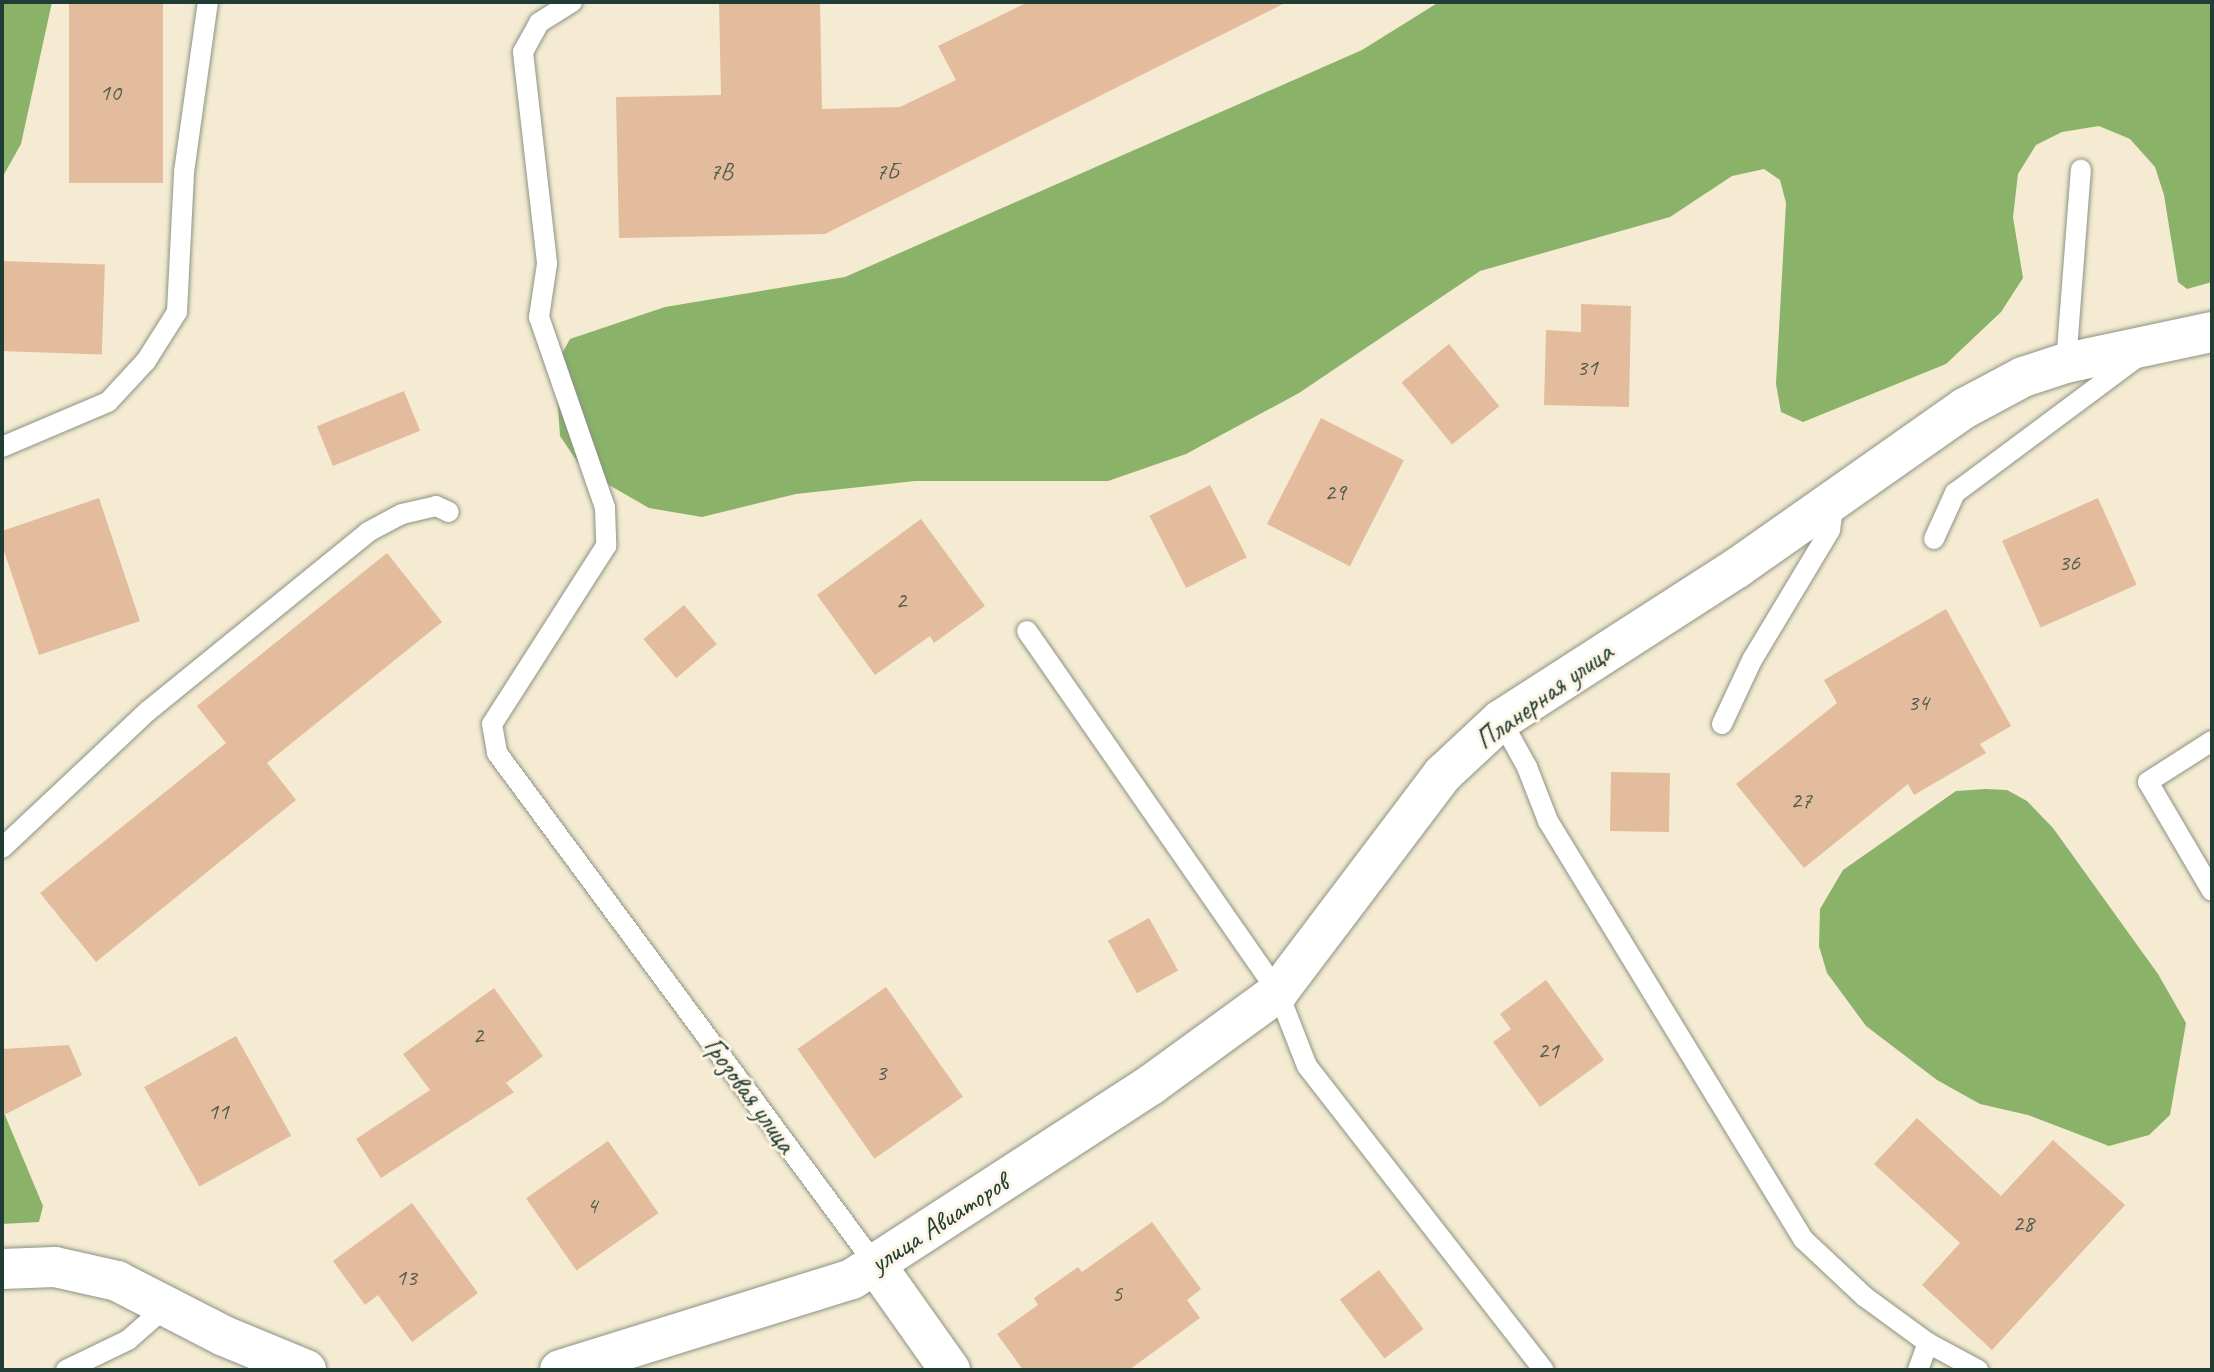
<!DOCTYPE html>
<html>
<head>
<meta charset="utf-8">
<style>
  body { margin:0 }
  #map { position:relative; width:2214px; height:1372px; overflow:hidden; background:#f5ebd2; font-family:Caveat,sans-serif }
  div>[style] { position:absolute }
  .forest>* { inset:0; background:#8ab268 }
  .building>* { inset:0; background:#e2bc9c; transform-origin:0 0 }
  .roads { filter:drop-shadow(0 0 2px #8a9483) drop-shadow(0 0 2px #8a9483) }
  .lane>* { height:20px; margin:-10px; padding:0 10px; transform-origin:10px; border-radius:10px; background:#fff }
  .street>* { height:40px; margin:-20px; padding:0 20px; transform-origin:20px; border-radius:20px; background:#fff }
  span { translate:-50% -50%; white-space:nowrap; text-align:center; line-height:1.15; -webkit-text-stroke:6px #fcf5e5; paint-order:stroke }
  .number-label { font-size:24px; color:#505d4e }
  .number-label span { -webkit-text-stroke-width:0 }
  .street-label { font-size:28px; color:#1f3d34 }
  .frame { position:absolute; inset:0; border:4px solid #1f3d34; pointer-events:none }
</style>
</head>
<body>
<div id="map">
  <div class="forest">
    <div style="clip-path:polygon(2px 2px,52px 2px,21px 144px,2px 178px)"></div>
    <div style="clip-path:polygon(1439px 2px,2212px 2px,2212px 282px,2187px 289px,2178px 282px,2164px 195px,2155px 167px,2130px 139px,2099px 126px,2062px 132px,2036px 145px,2018px 174px,2013px 217px,2023px 278px,2001px 312px,1946px 364px,1803px 422px,1781px 412px,1776px 384px,1786px 203px,1780px 180px,1764px 169px,1732px 176px,1670px 217px,1480px 271px,1299px 393px,1186px 454px,1108px 481px,915px 481px,796px 494px,702px 517px,649px 508px,583px 470px,560px 436px,555px 366px,570px 339px,665px 307px,845px 277px,1362px 50px)"></div>
    <div style="clip-path:polygon(1985px 789px,2007px 790px,2027px 801px,2053px 828px,2158px 974px,2186px 1023px,2170px 1115px,2149px 1135px,2109px 1146px,2028px 1115px,1980px 1104px,1937px 1080px,1866px 1026px,1827px 973px,1819px 946px,1820px 909px,1843px 870px,1956px 791px)"></div>
    <div style="clip-path:polygon(2px 1108px,43px 1206px,39px 1222px,2px 1224px)"></div>
  </div>
  <div class="building">
    <div style="left:69px;top:2px;width:94px;height:181px"></div>
    <div style="clip-path:polygon(719px 2px,820px 2px,822px 109px,900px 107px,956px 80px,938px 46px,1028px 2px,1287px 2px,825px 234px,619px 238px,616px 97px,721px 95px)"></div>
    <div style="left:2px;top:261px;width:103px;height:90px;rotate:2deg"></div>
    <div style="clip-path:polygon(1581px 304px,1631px 306px,1629px 407px,1544px 405px,1546px 330px,1581px 332px)"></div>
    <div style="left:1449px;top:344px;width:80px;height:61px;rotate:51deg"></div>
    <div style="left:404px;top:391px;width:43px;height:94px;rotate:68deg"></div>
    <div style="left:1321px;top:418px;width:93px;height:119px;rotate:27deg"></div>
    <div style="left:1210px;top:485px;width:81px;height:68px;rotate:63deg"></div>
    <div style="clip-path:polygon(99px 498px,140px 621px,39px 655px,2px 545px,2px 531px)"></div>
    <div style="left:2098px;top:498px;width:95px;height:105px;rotate:66deg"></div>
    <div style="clip-path:polygon(921px 519px,985px 606px,934px 643px,930px 636px,875px 675px,817px 595px)"></div>
    <div style="clip-path:polygon(387px 553px,442px 622px,267px 763px,296px 800px,96px 962px,40px 893px,226px 743px,197px 706px)"></div>
    <div style="left:684px;top:605px;width:51px;height:53px;rotate:50deg"></div>
    <div style="clip-path:polygon(1946px 609px,2011px 726px,1980px 744px,1986px 753px,1914px 795px,1908px 784px,1804px 868px,1736px 784px,1837px 703px,1824px 680px)"></div>
    <div style="left:1611px;top:772px;width:59px;height:59px;rotate:1deg"></div>
    <div style="left:1149px;top:918px;width:60px;height:47px;rotate:61deg"></div>
    <div style="clip-path:polygon(1546px 980px,1604px 1060px,1540px 1107px,1493px 1042px,1511px 1029px,1500px 1014px)"></div>
    <div style="left:886px;top:987px;width:134px;height:108px;rotate:55deg"></div>
    <div style="clip-path:polygon(494px 988px,543px 1056px,506px 1083px,514px 1092px,381px 1178px,356px 1139px,430px 1090px,403px 1054px)"></div>
    <div style="left:236px;top:1036px;width:114px;height:105px;rotate:61deg"></div>
    <div style="clip-path:polygon(69px 1045px,82px 1075px,2px 1116px,2px 1049px)"></div>
    <div style="clip-path:polygon(1917px 1118px,2001px 1196px,2053px 1140px,2125px 1205px,1992px 1350px,1922px 1285px,1960px 1243px,1874px 1164px)"></div>
    <div style="left:608px;top:1141px;width:88px;height:100px;rotate:55deg"></div>
    <div style="clip-path:polygon(412px 1203px,478px 1293px,412px 1342px,378px 1295px,365px 1305px,333px 1261px)"></div>
    <div style="clip-path:polygon(1152px 1222px,1201px 1289px,1187px 1300px,1200px 1318px,1129px 1370px,1023px 1370px,997px 1334px,1038px 1305px,1034px 1298px,1078px 1267px,1082px 1272px)"></div>
    <div style="left:1379px;top:1270px;width:74px;height:49px;rotate:53deg"></div>
  </div>
  <div class="roads">
    <div class="lane">
      <div style="left:572px;top:2px;width:39px;rotate:148deg"></div>
      <div style="left:539px;top:23px;width:33px;rotate:119deg"></div>
      <div style="left:523px;top:52px;width:213px;rotate:83.5deg"></div>
      <div style="left:547px;top:264px;width:54px;rotate:98.6deg"></div>
      <div style="left:539px;top:317px;width:202px;rotate:70.9deg"></div>
      <div style="left:605px;top:508px;width:38px;rotate:88deg"></div>
      <div style="left:606px;top:546px;width:211px;rotate:122.6deg"></div>
      <div style="left:492px;top:724px;width:29px;rotate:80deg"></div>
      <div style="left:497px;top:753px;width:636px;rotate:53.51deg"></div>
      <div style="left:2066px;top:363px;width:194px;rotate:-85.6deg"></div>
      <div style="left:2px;top:447px;width:115px;rotate:-23deg"></div>
      <div style="left:108px;top:402px;width:56px;rotate:-47.2deg"></div>
      <div style="left:146px;top:361px;width:58px;rotate:-57.7deg"></div>
      <div style="left:177px;top:312px;width:140px;rotate:-87.1deg"></div>
      <div style="left:184px;top:172px;width:172px;rotate:-82deg"></div>
      <div style="left:1934px;top:539px;width:51px;rotate:-65.5deg"></div>
      <div style="left:1955px;top:493px;width:229px;rotate:-36.7deg"></div>
      <div style="left:1027px;top:631px;width:440px;rotate:55.2deg"></div>
      <div style="left:1278px;top:992px;width:79px;rotate:68.6deg"></div>
      <div style="left:1307px;top:1066px;width:385px;rotate:52.1deg"></div>
      <div style="left:1501px;top:720px;width:54px;rotate:61deg"></div>
      <div style="left:1527px;top:767px;width:58px;rotate:68.7deg"></div>
      <div style="left:1548px;top:821px;width:490px;rotate:58.6deg"></div>
      <div style="left:1803px;top:1239px;width:85px;rotate:43.1deg"></div>
      <div style="left:1865px;top:1297px;width:78px;rotate:36.1deg"></div>
      <div style="left:1928px;top:1343px;width:57px;rotate:28.4deg"></div>
      <div style="left:1722px;top:724px;width:71px;rotate:-64.9deg"></div>
      <div style="left:1752px;top:660px;width:152px;rotate:-59deg"></div>
      <div style="left:1830px;top:530px;width:29px;rotate:-82deg"></div>
      <div style="left:2212px;top:741px;width:76px;rotate:147.4deg"></div>
      <div style="left:2148px;top:782px;width:126px;rotate:59.6deg"></div>
      <div style="left:2px;top:848px;width:200px;rotate:-43.2deg"></div>
      <div style="left:148px;top:711px;width:284px;rotate:-39.1deg"></div>
      <div style="left:368px;top:532px;width:38px;rotate:-28deg"></div>
      <div style="left:402px;top:514px;width:35px;rotate:-13deg"></div>
      <div style="left:436px;top:506px;width:14px;rotate:25deg"></div>
      <div style="left:66px;top:1370px;width:69px;rotate:-25.8deg"></div>
      <div style="left:128px;top:1340px;width:52px;rotate:-41.1deg"></div>
      <div style="left:1918px;top:1370px;width:29px;rotate:-70deg"></div>
    </div>
    <div class="street">
      <div style="left:875px;top:1264px;width:130px;rotate:54.7deg"></div>
      <div style="left:2px;top:1269px;width:53px;rotate:-2.2deg"></div>
      <div style="left:55px;top:1267px;width:64px;rotate:12.7deg"></div>
      <div style="left:117px;top:1281px;width:120px;rotate:27.2deg"></div>
      <div style="left:224px;top:1336px;width:89px;rotate:22.5deg"></div>
      <div style="left:560px;top:1370px;width:306px;rotate:-17.3deg"></div>
      <div style="left:852px;top:1279px;width:27px;rotate:-33deg"></div>
      <div style="left:875px;top:1264px;width:330px;rotate:-33deg"></div>
      <div style="left:1152px;top:1084px;width:156px;rotate:-36.1deg"></div>
      <div style="left:1278px;top:992px;width:273px;rotate:-52.9deg"></div>
      <div style="left:1443px;top:774px;width:79px;rotate:-43deg"></div>
      <div style="left:1501px;top:720px;width:281px;rotate:-32.8deg"></div>
      <div style="left:1737px;top:568px;width:279px;rotate:-35.1deg"></div>
      <div style="left:1965px;top:408px;width:66px;rotate:-28.1deg"></div>
      <div style="left:2023px;top:377px;width:45px;rotate:-18deg"></div>
      <div style="left:2066px;top:363px;width:149px;rotate:-12deg"></div>
    </div>
  </div>
  <div class="number-label">
    <span style="left:110px;top:93px">10</span>
    <span style="left:721px;top:172px">7В</span>
    <span style="left:887px;top:172px">7Б</span>
    <span style="left:1587px;top:368px">31</span>
    <span style="left:1335px;top:493px">29</span>
    <span style="left:2069px;top:563px">36</span>
    <span style="left:901px;top:601px">2</span>
    <span style="left:1918px;top:703px">34</span>
    <span style="left:1801px;top:801px">27</span>
    <span style="left:478px;top:1036px">2</span>
    <span style="left:1548px;top:1051px">21</span>
    <span style="left:881px;top:1073px">3</span>
    <span style="left:218px;top:1112px">11</span>
    <span style="left:592px;top:1206px">4</span>
    <span style="left:2023px;top:1224px">28</span>
    <span style="left:406px;top:1278px">13</span>
    <span style="left:1117px;top:1294px">5</span>
  </div>
  <div class="street-label">
    <span style="left:1544px;top:696px;rotate:-36deg">Планерная улица</span>
    <span style="left:750px;top:1095px;rotate:54deg">Грозовая улица</span>
    <span style="left:939px;top:1223px;rotate:-33deg">улица Авиаторов</span>
  </div>
  <div class="frame"></div>
</div>
</body>
</html>
